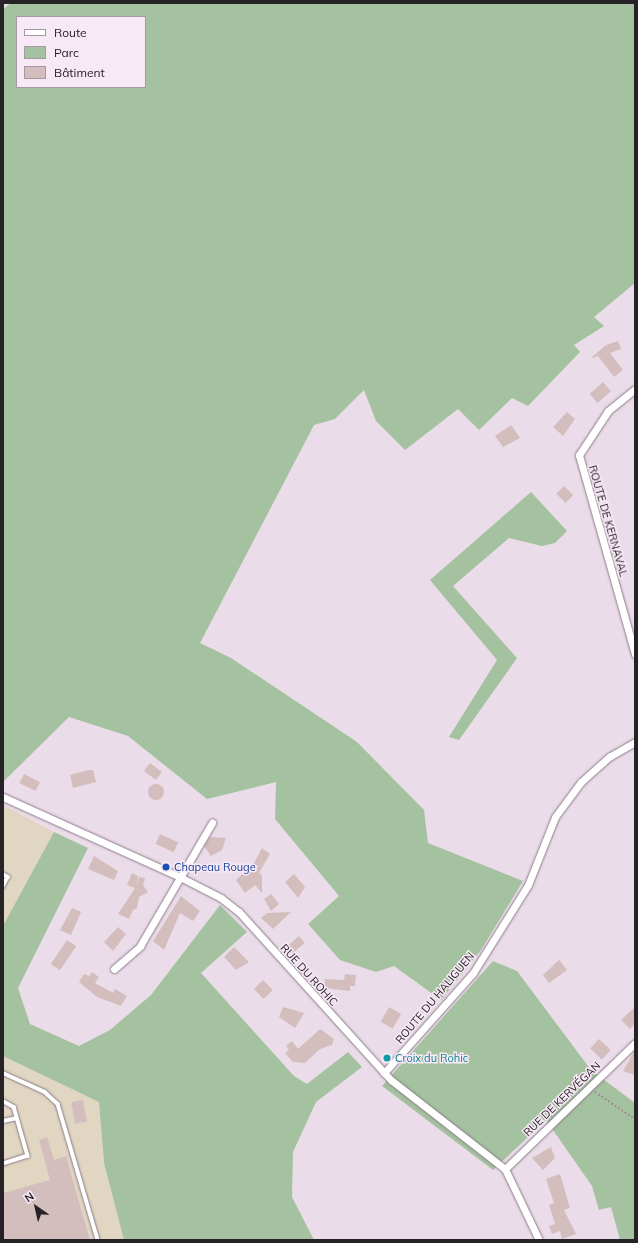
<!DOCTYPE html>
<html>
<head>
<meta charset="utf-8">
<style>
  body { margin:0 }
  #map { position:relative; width:638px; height:1243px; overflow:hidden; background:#ebdce9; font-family:Mulish,sans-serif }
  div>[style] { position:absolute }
  .industrial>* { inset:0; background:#e0d6c2 }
  .green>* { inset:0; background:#a4c29f }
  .building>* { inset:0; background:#d3bebd; transform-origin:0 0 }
  .round { border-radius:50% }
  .path>* { height:1.5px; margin-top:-0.75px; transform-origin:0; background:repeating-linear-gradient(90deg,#9b9099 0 2px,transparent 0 4px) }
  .roads { filter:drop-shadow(0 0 1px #8b7d89) drop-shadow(0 0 1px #8b7d89) }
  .lane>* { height:3.5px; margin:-1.75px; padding:0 1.75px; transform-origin:1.75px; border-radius:1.75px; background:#fff }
  .street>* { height:7px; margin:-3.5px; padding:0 3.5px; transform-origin:3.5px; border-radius:3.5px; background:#fff }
  .dots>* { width:11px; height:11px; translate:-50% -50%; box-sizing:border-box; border:2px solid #f8e9f6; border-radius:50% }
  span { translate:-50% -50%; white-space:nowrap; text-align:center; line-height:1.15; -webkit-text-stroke:3px #f8e9f6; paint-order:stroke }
  .street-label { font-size:11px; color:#272227 }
  .transit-label { font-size:11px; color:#164399 }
  .left { translate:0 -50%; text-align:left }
  .culture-label { font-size:11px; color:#0d838f }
  .frame { position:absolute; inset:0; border:4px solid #272227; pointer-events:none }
  .legend { position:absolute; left:16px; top:16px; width:130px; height:72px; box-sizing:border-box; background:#f8e9f6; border:1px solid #a499a3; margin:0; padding:5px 7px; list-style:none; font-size:12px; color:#272227 }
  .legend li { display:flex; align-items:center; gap:8px; height:20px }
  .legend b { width:20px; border:1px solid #a499a3 }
  .north { position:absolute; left:16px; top:1187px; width:40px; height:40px; -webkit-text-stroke:3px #f8e9f6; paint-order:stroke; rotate:326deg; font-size:11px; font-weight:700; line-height:16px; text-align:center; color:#272227 }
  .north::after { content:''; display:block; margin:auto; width:14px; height:18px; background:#272227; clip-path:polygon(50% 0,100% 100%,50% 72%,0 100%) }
</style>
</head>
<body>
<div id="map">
  <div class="industrial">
    <div style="clip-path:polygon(3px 805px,54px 832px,5px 926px,3px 925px)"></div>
    <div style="clip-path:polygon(3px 1056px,99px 1102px,104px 1163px,124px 1240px,3px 1240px)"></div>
  </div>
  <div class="green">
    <div style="clip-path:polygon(evenodd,11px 3px,635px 3px,635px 283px,594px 317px,604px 326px,574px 345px,580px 352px,528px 406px,512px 398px,479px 430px,458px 409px,405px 450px,376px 421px,364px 390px,335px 419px,314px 425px,200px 643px,231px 658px,357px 742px,424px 810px,428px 843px,523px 881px,481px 950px,441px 1000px,394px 966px,376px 972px,340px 960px,308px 924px,339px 896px,275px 819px,276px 782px,207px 799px,128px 736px,69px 717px,3px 782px,3px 9px,11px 3px,17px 17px,145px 17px,145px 87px,17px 87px,17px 17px)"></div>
    <div style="clip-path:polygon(531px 492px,567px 531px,555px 543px,542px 546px,509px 538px,453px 586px,517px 658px,459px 740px,449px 737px,497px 660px,430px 580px)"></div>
    <div style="clip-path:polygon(54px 832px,88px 848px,18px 988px,30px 1024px,79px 1046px,110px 1030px,151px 995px,220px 905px,247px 932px,201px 973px,294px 1076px,307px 1084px,348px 1052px,362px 1067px,316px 1102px,293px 1152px,292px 1197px,314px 1240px,124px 1240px,104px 1163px,99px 1102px,3px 1056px,3px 926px)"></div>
    <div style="clip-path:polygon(493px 961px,517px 971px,591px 1070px,635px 1103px,635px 1240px,620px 1240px,611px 1207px,599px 1210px,592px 1186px,546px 1120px,493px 1170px,382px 1086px)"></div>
  </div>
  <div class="building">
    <div style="clip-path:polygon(618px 341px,621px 349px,610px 353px,623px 370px,614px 377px,598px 356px,590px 359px,606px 345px)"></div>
    <div style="left:603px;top:382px;width:12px;height:18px;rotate:48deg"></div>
    <div style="clip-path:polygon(567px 412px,575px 419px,563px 436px,553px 427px)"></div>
    <div style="clip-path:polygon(511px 425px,520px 438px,503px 447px,495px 436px)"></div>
    <div style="left:564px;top:486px;width:13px;height:11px;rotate:45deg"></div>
    <div style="left:150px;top:763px;width:15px;height:10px;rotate:37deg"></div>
    <div style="clip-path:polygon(88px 770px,93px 770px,96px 782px,73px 788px,70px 775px)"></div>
    <div style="left:24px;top:774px;width:18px;height:10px;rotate:27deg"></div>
    <div class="round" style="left:148px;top:784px;width:16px;height:16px"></div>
    <div style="left:160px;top:834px;width:20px;height:11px;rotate:24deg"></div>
    <div style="clip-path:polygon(210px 837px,226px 838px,222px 850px,211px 856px,204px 846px)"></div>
    <div style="clip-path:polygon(262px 848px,270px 854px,259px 873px,262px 875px,262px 893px,255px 885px,245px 893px,236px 880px,254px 863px)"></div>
    <div style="clip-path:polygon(94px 856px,118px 871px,114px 880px,88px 869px)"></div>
    <div style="clip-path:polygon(132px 873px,138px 876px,136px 885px,139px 877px,145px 878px,143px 885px,148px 892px,139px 897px,137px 908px,133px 910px,129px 919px,118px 914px,135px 888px,127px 885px)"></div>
    <div style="clip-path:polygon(294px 874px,305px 887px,298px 898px,285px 882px)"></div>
    <div style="clip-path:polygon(271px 894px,279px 904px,271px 911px,264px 899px)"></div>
    <div style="clip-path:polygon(181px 896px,200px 911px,193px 921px,180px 913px,164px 950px,153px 941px)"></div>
    <div style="clip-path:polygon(72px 908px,81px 912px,71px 935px,60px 930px)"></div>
    <div style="clip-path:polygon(291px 912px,273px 929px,261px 918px,267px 913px)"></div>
    <div style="clip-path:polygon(118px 927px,126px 934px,113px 951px,104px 942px)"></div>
    <div style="left:299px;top:936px;width:9px;height:16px;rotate:49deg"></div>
    <div style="left:67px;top:940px;width:11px;height:29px;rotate:34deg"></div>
    <div style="clip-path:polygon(234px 947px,249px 962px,236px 970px,224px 957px)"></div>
    <div style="clip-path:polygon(559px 960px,567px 970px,549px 983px,543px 975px)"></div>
    <div style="clip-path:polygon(92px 972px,99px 977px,95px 983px,113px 993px,115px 989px,127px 996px,121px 1006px,97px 997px,79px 982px,84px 974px,89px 976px)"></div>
    <div style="clip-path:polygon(345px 974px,356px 975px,355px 986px,350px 986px,350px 991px,324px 988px,325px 979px,344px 980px)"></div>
    <div style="left:263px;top:980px;width:14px;height:13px;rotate:45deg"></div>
    <div style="clip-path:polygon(283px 1007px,304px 1013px,295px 1028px,279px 1017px)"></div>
    <div style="left:389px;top:1007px;width:14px;height:17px;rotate:30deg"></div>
    <div style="clip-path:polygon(635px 1007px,635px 1023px,630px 1029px,621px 1020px)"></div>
    <div style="clip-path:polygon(320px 1029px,334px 1039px,332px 1045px,320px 1049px,305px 1063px,293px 1062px,285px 1053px,289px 1050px,286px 1046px,292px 1041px,298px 1049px)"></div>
    <div style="left:599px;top:1039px;width:16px;height:13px;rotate:43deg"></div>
    <div style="clip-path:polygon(635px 1050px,635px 1075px,623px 1071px)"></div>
    <div style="left:83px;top:1100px;width:22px;height:12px;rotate:80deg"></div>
    <div style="clip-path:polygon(47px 1137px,54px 1160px,66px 1156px,90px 1240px,3px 1240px,3px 1193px,50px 1180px,39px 1140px)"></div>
    <div style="clip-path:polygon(551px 1147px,555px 1158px,543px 1170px,532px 1158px)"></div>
    <div style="clip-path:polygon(560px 1174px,570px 1208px,564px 1210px,576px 1234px,562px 1239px,560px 1231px,552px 1234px,549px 1226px,555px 1224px,549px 1205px,554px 1203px,546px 1179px)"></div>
  </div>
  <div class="path">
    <div style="left:595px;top:1092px;width:48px;rotate:34deg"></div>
  </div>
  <div class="roads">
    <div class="lane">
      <div style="left:3px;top:874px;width:6px;rotate:31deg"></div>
      <div style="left:8px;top:877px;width:11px;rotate:117deg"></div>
      <div style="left:3px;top:1073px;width:46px;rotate:24.3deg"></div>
      <div style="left:45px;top:1092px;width:18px;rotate:43deg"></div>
      <div style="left:58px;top:1104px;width:142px;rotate:73.6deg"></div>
      <div style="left:3px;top:1101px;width:13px;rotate:29deg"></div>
      <div style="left:14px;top:1107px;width:51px;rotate:74.1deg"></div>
      <div style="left:28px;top:1156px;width:26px;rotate:162deg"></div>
      <div style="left:3px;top:1121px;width:14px;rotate:-12deg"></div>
    </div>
    <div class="street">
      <div style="left:635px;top:389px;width:35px;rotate:141deg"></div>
      <div style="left:608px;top:411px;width:53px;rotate:123.4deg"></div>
      <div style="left:579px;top:455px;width:207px;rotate:74.3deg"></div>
      <div style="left:3px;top:797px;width:194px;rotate:24.3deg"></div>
      <div style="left:180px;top:877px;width:46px;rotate:27.1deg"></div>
      <div style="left:221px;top:898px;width:23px;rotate:38deg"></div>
      <div style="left:239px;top:912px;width:227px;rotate:47.9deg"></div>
      <div style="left:391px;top:1080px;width:145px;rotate:38deg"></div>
      <div style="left:505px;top:1169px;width:79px;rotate:64.4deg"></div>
      <div style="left:114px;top:969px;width:35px;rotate:-41deg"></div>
      <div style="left:140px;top:946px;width:143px;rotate:-59.7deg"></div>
      <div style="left:384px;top:1073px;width:134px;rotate:-48.3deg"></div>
      <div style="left:473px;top:973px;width:104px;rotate:-58deg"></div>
      <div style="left:528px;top:885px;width:73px;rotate:-68.3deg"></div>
      <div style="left:555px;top:817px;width:44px;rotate:-53.4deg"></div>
      <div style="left:581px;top:782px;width:38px;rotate:-42deg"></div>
      <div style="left:609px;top:757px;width:30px;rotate:-30deg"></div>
      <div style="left:505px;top:1169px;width:181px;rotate:-44.1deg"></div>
    </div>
  </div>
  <div class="dots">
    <div style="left:166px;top:867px;background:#1a4fb4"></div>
    <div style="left:387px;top:1058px;background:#0f9aa8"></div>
  </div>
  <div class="street-label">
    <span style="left:608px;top:521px;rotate:74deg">ROUTE DE KERNAVAL</span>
    <span style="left:309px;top:975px;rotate:48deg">RUE DU ROHIC</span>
    <span style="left:435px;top:998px;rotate:-50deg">ROUTE DU HALIGUEN</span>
    <span style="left:562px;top:1099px;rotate:-44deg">RUE DE KERVÉGAN</span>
  </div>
  <div class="transit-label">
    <span class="left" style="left:174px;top:867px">Chapeau Rouge</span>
  </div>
  <div class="culture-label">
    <span class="left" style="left:395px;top:1058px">Croix du Rohic</span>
  </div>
  <div class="frame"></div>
  <ul class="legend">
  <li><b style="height:5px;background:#fff"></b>Route</li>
  <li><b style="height:11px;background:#a4c29f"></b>Parc</li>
  <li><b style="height:11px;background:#d3bebd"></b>Bâtiment</li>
  </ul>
  <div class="north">N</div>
</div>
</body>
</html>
